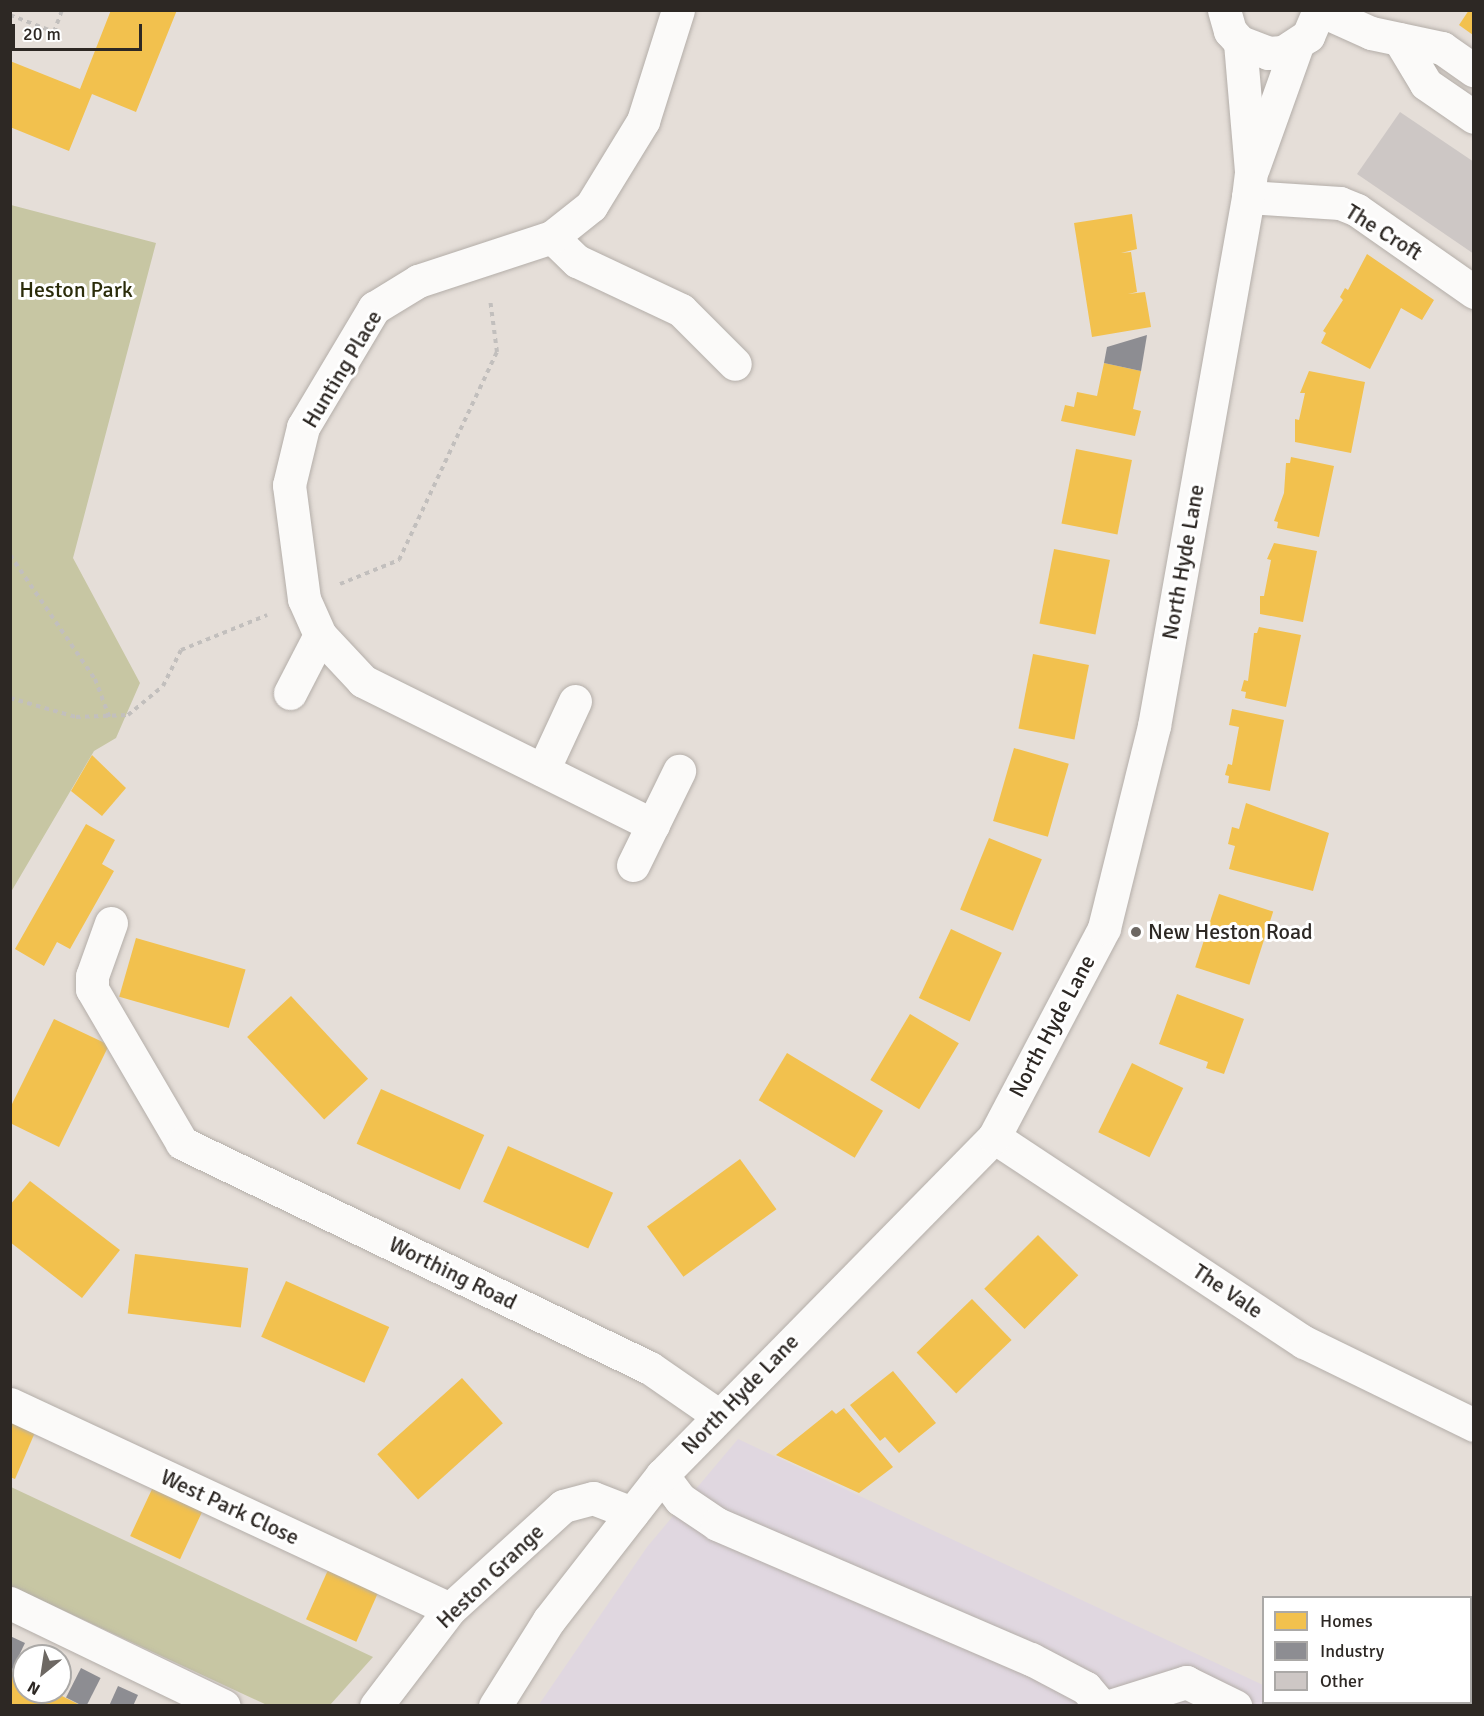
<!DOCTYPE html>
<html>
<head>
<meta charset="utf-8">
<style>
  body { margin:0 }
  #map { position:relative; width:1484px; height:1716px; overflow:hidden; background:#e5ded8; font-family:Signika,sans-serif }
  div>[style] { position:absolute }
  .commercial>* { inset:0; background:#e0d7e0 }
  .green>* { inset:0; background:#c7c6a3 }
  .homes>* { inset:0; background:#f2c14e; transform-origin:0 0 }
  .industry>* { inset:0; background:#8d8d92; transform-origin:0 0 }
  .building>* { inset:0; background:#cdc7c5 }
  .path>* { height:4px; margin-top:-2px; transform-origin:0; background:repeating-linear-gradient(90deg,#c2bfbd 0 4.5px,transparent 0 9px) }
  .roads { filter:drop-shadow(0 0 2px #b4aea9) drop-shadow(0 0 2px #b4aea9) }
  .minor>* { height:33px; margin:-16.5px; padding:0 16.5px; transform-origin:16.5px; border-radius:16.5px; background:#fbfaf9 }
  .dots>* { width:16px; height:16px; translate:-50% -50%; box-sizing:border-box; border:3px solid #fff; border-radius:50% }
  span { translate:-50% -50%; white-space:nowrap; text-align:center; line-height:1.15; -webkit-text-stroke:6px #fff; paint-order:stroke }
  .street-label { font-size:22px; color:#2d2824 }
  .park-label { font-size:22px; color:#2b2c0a }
  .poi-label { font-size:22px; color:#2d2824 }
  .left { translate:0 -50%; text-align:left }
  .frame { position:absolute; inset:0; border:12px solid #2d2824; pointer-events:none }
  .legend { position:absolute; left:1262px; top:1596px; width:210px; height:108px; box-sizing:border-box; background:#fff; border:2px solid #aba9a7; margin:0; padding:8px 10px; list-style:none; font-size:18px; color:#2d2824 }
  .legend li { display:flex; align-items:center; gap:12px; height:30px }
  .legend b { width:30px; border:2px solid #aba9a7 }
  .north { position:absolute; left:12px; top:1644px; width:60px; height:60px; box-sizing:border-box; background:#fff; border:2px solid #aba9a7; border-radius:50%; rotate:210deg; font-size:16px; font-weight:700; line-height:24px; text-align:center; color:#2d2824 }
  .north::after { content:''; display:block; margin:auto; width:21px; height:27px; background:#6d6863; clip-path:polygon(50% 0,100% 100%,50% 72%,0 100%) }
  .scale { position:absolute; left:12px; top:24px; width:130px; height:27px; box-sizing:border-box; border:3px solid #2d2824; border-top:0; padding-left:8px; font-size:18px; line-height:21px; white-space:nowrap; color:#2d2824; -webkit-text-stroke:4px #fff; paint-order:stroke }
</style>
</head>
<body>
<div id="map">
  <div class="commercial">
    <div style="clip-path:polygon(738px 1439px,1263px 1685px,1264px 1702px,1308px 1705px,538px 1706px,647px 1547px)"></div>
  </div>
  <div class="green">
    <div style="clip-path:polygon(11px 205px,156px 243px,73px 558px,140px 683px,116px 738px,94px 751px,11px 892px)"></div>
    <div style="clip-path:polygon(11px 1487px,373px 1657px,330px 1705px,267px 1705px,11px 1586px)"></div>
  </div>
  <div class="homes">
    <div style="clip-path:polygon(111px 10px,177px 10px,136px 112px,92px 94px,69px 151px,10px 127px,10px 61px,80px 89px)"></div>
    <div style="clip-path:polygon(1469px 10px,1473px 10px,1473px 35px,1459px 25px)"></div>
    <div style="clip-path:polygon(1132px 214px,1137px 249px,1121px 253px,1131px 252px,1137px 292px,1128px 294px,1145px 292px,1151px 327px,1092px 337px,1074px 223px)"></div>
    <div style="clip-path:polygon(1367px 254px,1434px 300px,1422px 320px,1401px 308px,1370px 369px,1321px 343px,1326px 333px,1323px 331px,1343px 300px,1340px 297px,1345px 288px,1348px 290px)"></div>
    <div style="clip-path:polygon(1104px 363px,1141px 371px,1133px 409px,1141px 411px,1135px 436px,1061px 421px,1065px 405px,1074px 407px,1077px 392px,1097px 396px)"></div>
    <div style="clip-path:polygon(1309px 371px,1365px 382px,1351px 453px,1295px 442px,1295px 419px,1299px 420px,1305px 393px,1300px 393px)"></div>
    <div style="left:1076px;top:449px;width:57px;height:76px;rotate:11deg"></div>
    <div style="clip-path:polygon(1291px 457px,1334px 466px,1319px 537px,1277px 528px,1278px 522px,1274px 521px,1284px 493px,1286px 463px,1290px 463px)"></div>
    <div style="clip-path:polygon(1274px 543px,1317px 551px,1303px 622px,1260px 614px,1260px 596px,1264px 596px,1271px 560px,1267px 559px)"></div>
    <div style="left:1054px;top:549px;width:57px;height:76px;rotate:11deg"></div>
    <div style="clip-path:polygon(1259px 627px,1301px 635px,1286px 707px,1245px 698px,1246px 692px,1241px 691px,1244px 680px,1248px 681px,1254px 633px,1257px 633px)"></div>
    <div style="left:1033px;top:654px;width:57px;height:76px;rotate:11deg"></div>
    <div style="clip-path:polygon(1232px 709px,1284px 720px,1270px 791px,1228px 783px,1229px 776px,1225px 775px,1228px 764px,1232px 765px,1239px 727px,1229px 725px)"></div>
    <div style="left:1014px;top:748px;width:57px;height:76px;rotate:16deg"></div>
    <div style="clip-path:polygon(92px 755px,126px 788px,102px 816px,71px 791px)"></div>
    <div style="clip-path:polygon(1246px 803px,1329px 833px,1313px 891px,1229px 869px,1235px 846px,1228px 844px,1232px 827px,1239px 829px)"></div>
    <div style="clip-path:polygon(86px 824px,115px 840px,102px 864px,114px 871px,70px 949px,57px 942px,44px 966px,15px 949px)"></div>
    <div style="left:989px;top:838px;width:57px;height:77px;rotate:22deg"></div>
    <div style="left:1219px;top:894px;width:57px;height:77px;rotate:18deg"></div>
    <div style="left:951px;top:929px;width:56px;height:76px;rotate:25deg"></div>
    <div style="left:136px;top:938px;width:114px;height:61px;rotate:16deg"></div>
    <div style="clip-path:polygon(1177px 994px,1244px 1019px,1224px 1074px,1206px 1068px,1208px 1062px,1159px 1044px)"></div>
    <div style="left:291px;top:996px;width:113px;height:60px;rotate:47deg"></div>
    <div style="left:910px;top:1014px;width:57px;height:77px;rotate:31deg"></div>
    <div style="clip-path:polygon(54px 1019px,109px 1045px,59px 1147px,10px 1123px,10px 1108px)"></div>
    <div style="left:787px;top:1053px;width:112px;height:55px;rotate:31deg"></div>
    <div style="left:1132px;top:1063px;width:57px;height:77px;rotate:26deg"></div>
    <div style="left:381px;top:1089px;width:113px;height:60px;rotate:24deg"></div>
    <div style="left:508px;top:1146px;width:115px;height:61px;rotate:24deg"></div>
    <div style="left:740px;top:1159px;width:62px;height:115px;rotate:54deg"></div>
    <div style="clip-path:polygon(30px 1181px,120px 1250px,82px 1298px,10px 1242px,10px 1205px)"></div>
    <div style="left:1038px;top:1235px;width:57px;height:76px;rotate:45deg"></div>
    <div style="left:135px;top:1254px;width:114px;height:60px;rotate:7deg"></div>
    <div style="left:286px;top:1281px;width:113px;height:61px;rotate:24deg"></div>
    <div style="left:972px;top:1299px;width:57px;height:77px;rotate:46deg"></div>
    <div style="clip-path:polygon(893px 1371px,936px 1423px,899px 1453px,885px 1437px,880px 1441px,850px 1405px)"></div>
    <div style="left:462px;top:1378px;width:61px;height:114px;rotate:48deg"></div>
    <div style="clip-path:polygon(844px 1408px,893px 1467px,859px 1493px,776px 1455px,832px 1410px,836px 1414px)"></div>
    <div style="clip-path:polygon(10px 1419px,36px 1430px,15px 1479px,10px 1477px)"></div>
    <div style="left:153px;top:1487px;width:55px;height:54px;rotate:25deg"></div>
    <div style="left:328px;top:1570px;width:55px;height:54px;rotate:24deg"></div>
    <div style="clip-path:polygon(10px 1671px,24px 1678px,24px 1692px,54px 1692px,82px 1706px,10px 1706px)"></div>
  </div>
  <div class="industry">
    <div style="clip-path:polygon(1147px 335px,1141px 371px,1104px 363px,1107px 347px)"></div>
    <div style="clip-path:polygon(10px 1636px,25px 1643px,10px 1674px)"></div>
    <div style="left:81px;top:1668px;width:22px;height:33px;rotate:27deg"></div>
    <div style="clip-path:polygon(118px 1686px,138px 1695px,133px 1706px,109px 1706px)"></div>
  </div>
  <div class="building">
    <div style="clip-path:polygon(1400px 112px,1474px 162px,1474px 254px,1357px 174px)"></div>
  </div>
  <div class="path">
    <div style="left:10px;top:15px;width:47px;rotate:21.1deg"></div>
    <div style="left:54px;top:32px;width:23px;rotate:-70deg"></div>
    <div style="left:10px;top:555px;width:150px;rotate:55.6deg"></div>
    <div style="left:95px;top:679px;width:43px;rotate:69.4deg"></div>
    <div style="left:340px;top:584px;width:64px;rotate:-22.1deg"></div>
    <div style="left:399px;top:560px;width:230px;rotate:-64.8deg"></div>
    <div style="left:497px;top:352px;width:53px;rotate:-97.5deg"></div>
    <div style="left:10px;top:698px;width:69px;rotate:16.1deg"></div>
    <div style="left:76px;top:717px;width:52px;rotate:-2.2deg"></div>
    <div style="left:128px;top:715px;width:45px;rotate:-39.6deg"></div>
    <div style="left:163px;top:686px;width:40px;rotate:-63.4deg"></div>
    <div style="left:181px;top:650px;width:93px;rotate:-22.1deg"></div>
  </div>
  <div class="roads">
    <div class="minor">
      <div style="left:1224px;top:10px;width:22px;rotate:74deg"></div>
      <div style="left:1230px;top:31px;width:15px;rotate:48deg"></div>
      <div style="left:1240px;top:42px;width:30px;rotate:21deg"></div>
      <div style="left:1268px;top:53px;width:15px;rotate:-4deg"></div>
      <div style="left:1283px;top:52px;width:30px;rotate:-33deg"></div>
      <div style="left:1308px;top:36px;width:28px;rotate:-67deg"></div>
      <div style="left:1320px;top:10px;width:56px;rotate:24.3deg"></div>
      <div style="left:1371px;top:33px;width:73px;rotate:11.9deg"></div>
      <div style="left:1442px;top:48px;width:39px;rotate:35deg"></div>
      <div style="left:1399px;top:39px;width:52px;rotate:59deg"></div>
      <div style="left:1426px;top:84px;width:58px;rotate:34.5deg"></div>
      <div style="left:1253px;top:168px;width:131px;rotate:-70.3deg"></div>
      <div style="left:1248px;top:197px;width:92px;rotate:3.7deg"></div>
      <div style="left:1340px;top:203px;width:18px;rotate:22deg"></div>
      <div style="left:1357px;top:210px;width:143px;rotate:35deg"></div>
      <div style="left:552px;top:237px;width:35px;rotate:44deg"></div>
      <div style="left:577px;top:261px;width:115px;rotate:25.2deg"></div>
      <div style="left:681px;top:310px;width:76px;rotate:45deg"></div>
      <div style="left:290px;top:693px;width:65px;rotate:-62.7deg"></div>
      <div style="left:543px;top:770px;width:76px;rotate:-65.1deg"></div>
      <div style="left:653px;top:825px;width:324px;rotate:-153.6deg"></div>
      <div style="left:363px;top:681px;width:63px;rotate:-133.1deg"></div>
      <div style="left:320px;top:635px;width:39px;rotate:-114deg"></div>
      <div style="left:304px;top:599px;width:115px;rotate:-97.5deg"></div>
      <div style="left:289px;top:485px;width:60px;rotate:-76.4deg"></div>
      <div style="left:303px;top:427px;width:139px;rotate:-59.2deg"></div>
      <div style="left:374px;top:308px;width:52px;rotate:-31.5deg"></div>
      <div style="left:418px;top:281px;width:141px;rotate:-18.2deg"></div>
      <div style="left:552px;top:237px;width:50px;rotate:-38.5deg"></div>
      <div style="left:591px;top:206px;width:100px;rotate:-58.5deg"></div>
      <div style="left:643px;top:121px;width:116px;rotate:-72.5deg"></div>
      <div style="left:633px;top:865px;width:105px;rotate:-63.9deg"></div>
      <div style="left:111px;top:923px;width:56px;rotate:109.7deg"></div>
      <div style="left:92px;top:976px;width:13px;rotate:90deg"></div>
      <div style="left:92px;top:989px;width:178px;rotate:59.7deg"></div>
      <div style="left:182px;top:1143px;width:519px;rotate:25.68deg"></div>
      <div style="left:650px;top:1368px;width:83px;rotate:34.7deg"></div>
      <div style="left:994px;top:1137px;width:372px;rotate:33.5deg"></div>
      <div style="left:1304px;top:1342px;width:189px;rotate:26deg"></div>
      <div style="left:10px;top:1404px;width:485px;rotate:25deg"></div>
      <div style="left:662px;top:1475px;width:30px;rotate:53deg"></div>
      <div style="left:680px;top:1499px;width:45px;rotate:34deg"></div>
      <div style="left:717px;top:1524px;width:342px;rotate:23.3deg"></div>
      <div style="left:1031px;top:1659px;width:62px;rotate:27.8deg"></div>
      <div style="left:1086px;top:1688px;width:23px;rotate:50deg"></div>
      <div style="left:10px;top:1603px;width:237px;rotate:25.7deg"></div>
      <div style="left:376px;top:1706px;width:122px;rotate:-52.7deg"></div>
      <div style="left:450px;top:1609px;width:153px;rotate:-42.3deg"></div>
      <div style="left:563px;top:1506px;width:31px;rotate:-15deg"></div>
      <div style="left:593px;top:1498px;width:42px;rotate:21deg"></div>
      <div style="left:495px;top:1706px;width:102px;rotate:-57.9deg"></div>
      <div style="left:549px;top:1620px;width:184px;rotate:-52.1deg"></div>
      <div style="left:662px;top:1475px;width:474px;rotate:-45.5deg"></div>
      <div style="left:994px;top:1137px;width:236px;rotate:-62.2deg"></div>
      <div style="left:1104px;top:928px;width:208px;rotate:-76.1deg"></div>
      <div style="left:1154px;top:726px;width:537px;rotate:-79.92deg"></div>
      <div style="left:1248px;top:197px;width:26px;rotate:-83deg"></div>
      <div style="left:1251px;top:171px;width:129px;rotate:-94.9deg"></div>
      <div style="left:1110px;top:1706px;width:80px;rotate:-17.5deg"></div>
      <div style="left:1186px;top:1682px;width:55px;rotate:26.1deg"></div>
    </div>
  </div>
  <div class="dots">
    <div style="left:1136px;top:932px;background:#6d6863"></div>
  </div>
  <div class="street-label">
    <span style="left:1384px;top:232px;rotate:32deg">The Croft</span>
    <span style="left:342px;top:369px;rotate:-59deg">Hunting Place</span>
    <span style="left:1183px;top:562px;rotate:-80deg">North Hyde Lane</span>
    <span style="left:1052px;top:1026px;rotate:-62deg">North Hyde Lane</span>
    <span style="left:453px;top:1273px;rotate:26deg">Worthing Road</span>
    <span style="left:1228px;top:1291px;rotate:34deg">The Vale</span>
    <span style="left:740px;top:1394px;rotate:-46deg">North Hyde Lane</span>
    <span style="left:230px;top:1507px;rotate:25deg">West Park Close</span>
    <span style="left:490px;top:1576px;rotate:-44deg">Heston Grange</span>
  </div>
  <div class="park-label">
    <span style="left:76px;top:290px">Heston Park</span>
  </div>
  <div class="poi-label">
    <span class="left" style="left:1148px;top:932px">New Heston Road</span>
  </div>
  <div class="frame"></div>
  <ul class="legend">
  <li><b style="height:16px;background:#f2c14e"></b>Homes</li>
  <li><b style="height:16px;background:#8d8d92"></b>Industry</li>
  <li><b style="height:16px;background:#cdc7c5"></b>Other</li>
  </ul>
  <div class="north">N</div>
  <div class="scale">20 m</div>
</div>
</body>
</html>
